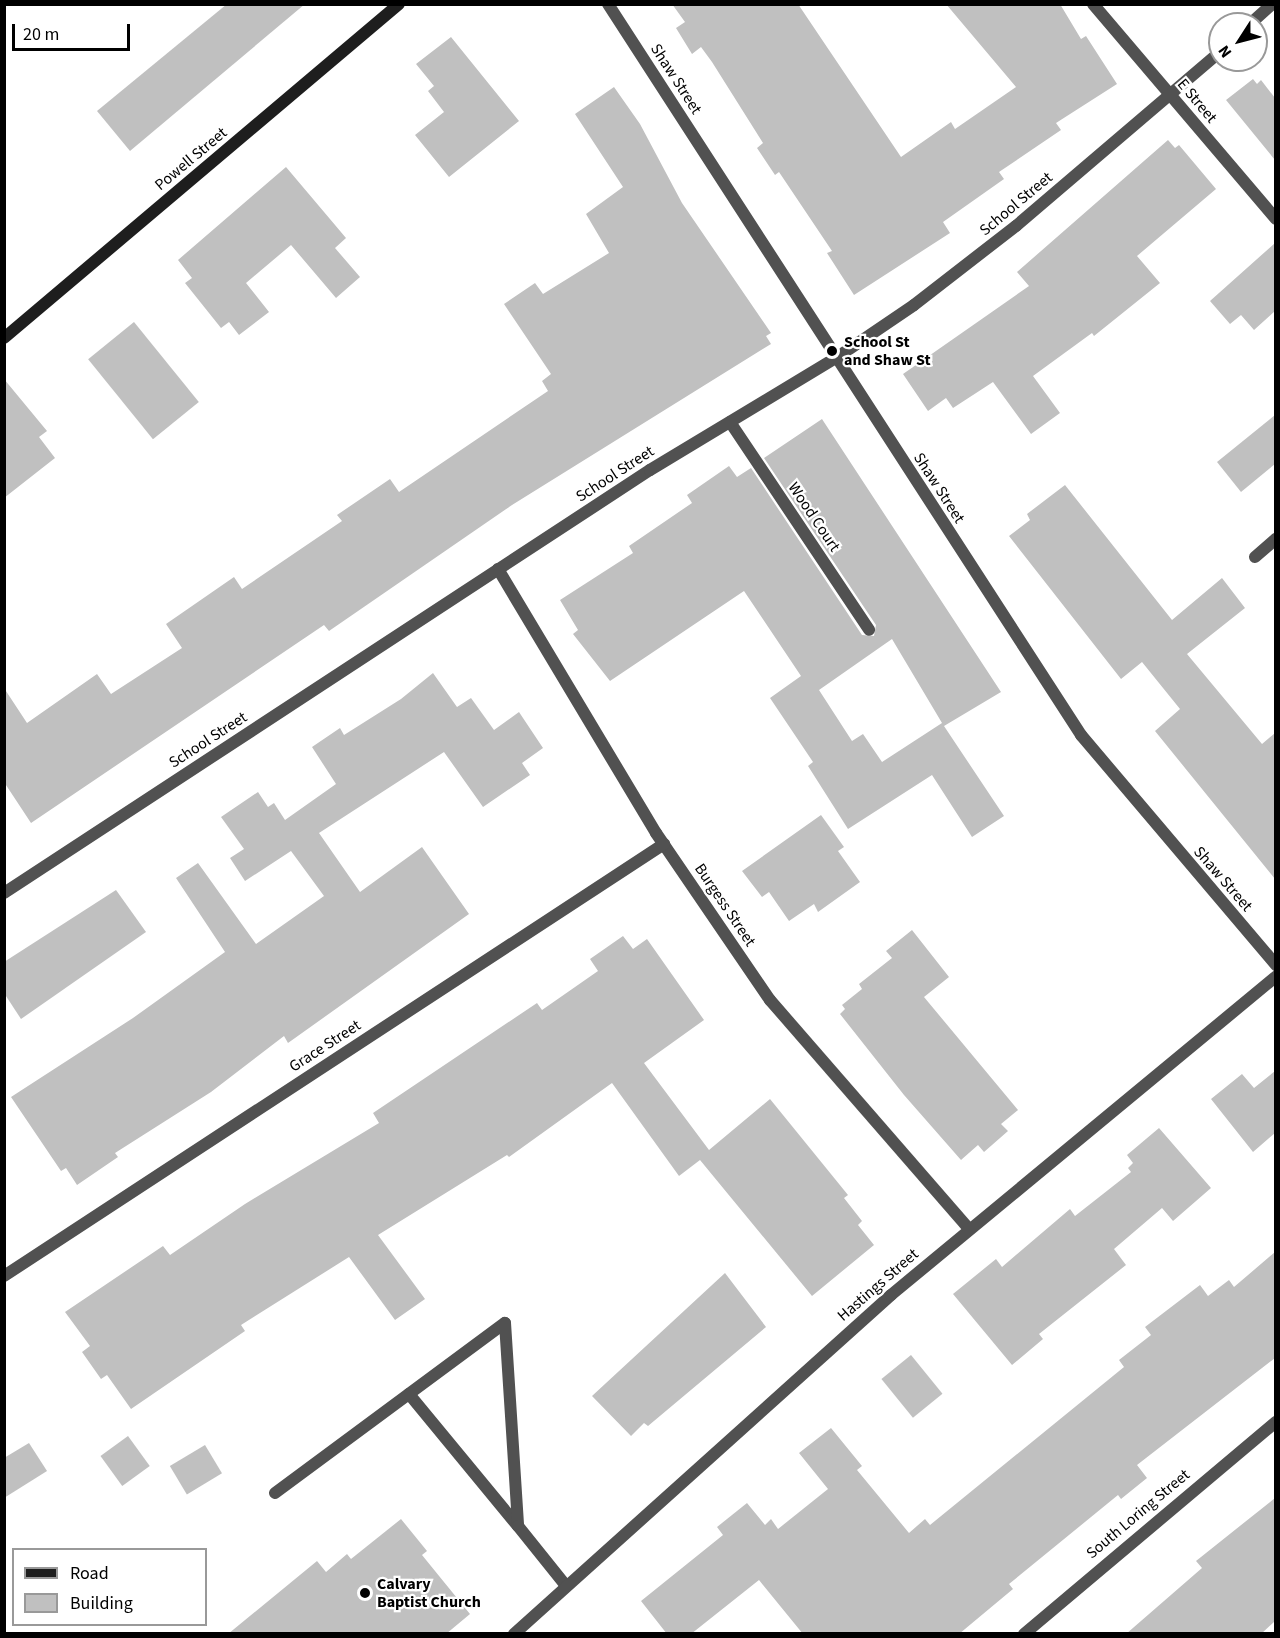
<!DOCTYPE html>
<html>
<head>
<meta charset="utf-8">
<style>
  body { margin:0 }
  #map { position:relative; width:1280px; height:1638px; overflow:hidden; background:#fff; font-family:"Source Sans 3",sans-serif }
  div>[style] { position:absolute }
  .building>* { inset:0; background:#c0c0c0; transform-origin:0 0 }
  .lane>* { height:12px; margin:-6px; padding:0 6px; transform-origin:6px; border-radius:6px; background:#515151 }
  .street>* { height:12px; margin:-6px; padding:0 6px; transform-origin:6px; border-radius:6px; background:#515151 }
  .secondary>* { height:12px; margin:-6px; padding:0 6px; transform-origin:6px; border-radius:6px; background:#1e1e1e }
  .dots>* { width:16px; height:16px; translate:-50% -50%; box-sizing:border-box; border:3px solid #fff; border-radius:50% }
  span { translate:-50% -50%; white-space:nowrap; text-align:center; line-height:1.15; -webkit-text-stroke:4.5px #fff; paint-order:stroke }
  .street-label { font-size:16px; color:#000 }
  .poi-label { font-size:16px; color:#000; font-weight:700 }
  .left { translate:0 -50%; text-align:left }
  .frame { position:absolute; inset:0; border:6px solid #000; pointer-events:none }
  .legend { position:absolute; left:12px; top:1548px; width:195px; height:78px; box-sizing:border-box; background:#fff; border:2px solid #999; margin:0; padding:8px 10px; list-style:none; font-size:18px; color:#000 }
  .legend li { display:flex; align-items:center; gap:12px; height:30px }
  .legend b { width:30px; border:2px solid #999 }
  .north { position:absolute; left:1208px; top:12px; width:60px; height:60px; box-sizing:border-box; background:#fff; border:2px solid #999; border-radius:50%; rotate:234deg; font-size:16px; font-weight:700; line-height:24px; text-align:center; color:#000 }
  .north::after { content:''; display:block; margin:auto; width:21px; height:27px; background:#000; clip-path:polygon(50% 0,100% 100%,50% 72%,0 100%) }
  .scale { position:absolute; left:12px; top:24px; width:118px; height:27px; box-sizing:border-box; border:3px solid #000; border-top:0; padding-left:8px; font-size:18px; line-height:21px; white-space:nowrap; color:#000; -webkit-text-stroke:4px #fff; paint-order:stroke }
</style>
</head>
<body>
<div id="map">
  <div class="building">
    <div style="clip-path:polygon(227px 4px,305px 4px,130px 151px,97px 111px)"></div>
    <div style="clip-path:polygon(672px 4px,798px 4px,901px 157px,951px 122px,955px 129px,1016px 87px,946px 4px,1060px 4px,1081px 39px,1086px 36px,1117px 84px,1056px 123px,1061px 130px,999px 172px,1004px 179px,943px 222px,950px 233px,854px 295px,827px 253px,832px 251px,779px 172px,775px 175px,757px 148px,763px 143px,712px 62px,701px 47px,692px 54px,676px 28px,685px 22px)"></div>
    <div style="clip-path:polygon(451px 37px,519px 121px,449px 177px,415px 135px,444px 112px,428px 91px,434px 86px,416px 64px)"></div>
    <div style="clip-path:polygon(1253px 79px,1257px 84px,1261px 80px,1275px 98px,1275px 160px,1226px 100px)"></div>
    <div style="clip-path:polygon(614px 87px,640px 124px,682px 203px,771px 333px,766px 336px,771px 344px,512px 505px,329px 631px,324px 625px,31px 823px,4px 782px,4px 688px,27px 723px,97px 674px,111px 694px,182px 648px,166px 624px,234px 577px,242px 589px,342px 521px,337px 515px,390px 479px,399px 492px,548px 391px,542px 381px,551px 374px,504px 304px,535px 283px,543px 294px,609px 253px,586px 214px,623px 187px,575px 114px)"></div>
    <div style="clip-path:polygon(1168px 140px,1175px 148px,1179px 145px,1216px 189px,1137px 256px,1160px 283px,1094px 336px,1092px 333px,1033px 376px,1060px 413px,1031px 434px,993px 382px,953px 408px,946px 398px,928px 411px,903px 374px,1029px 286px,1017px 272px)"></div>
    <div style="clip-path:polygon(286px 167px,346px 238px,335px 248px,360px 277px,336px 298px,291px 245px,246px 283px,269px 312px,239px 335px,229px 322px,221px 328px,185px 283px,192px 278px,178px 260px)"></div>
    <div style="clip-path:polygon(1275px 243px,1275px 311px,1254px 330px,1241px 315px,1230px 324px,1210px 301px)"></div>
    <div style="left:134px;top:322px;width:103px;height:59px;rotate:51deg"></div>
    <div style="clip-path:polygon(4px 379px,47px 431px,39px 437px,55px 458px,4px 498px)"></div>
    <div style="clip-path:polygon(1275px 415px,1275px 464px,1241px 492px,1217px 462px)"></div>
    <div style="clip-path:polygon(evenodd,822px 419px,1001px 692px,944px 726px,1004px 816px,972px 837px,932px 775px,848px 829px,808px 766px,813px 762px,770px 698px,801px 676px,744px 591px,610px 681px,573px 634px,578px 630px,560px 600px,633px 553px,629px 546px,692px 503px,687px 495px,729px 466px,737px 477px,751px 468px,862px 635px,874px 636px,876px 625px,764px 458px,822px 419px,892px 639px,942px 723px,882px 762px,863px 734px,852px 741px,819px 690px,892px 639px)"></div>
    <div style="clip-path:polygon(1065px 485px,1172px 620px,1222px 578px,1245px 608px,1187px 654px,1262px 744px,1275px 733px,1275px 879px,1155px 731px,1180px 709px,1142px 662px,1121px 679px,1009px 536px,1030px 520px,1027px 514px)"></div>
    <div style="clip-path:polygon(433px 673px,457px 707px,471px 698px,494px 730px,519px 712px,543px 748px,522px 763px,530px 775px,483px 807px,444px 752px,319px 833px,360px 892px,422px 847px,469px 914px,288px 1043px,284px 1036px,211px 1092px,115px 1153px,118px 1157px,77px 1185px,66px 1168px,61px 1171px,11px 1097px,133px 1018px,225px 952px,176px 878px,198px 863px,256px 944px,324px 896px,291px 851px,245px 881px,230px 858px,244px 849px,221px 817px,258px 792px,268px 807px,274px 803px,285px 820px,336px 784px,312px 747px,340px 728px,344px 735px,401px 699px)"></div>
    <div style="clip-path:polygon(821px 815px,844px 847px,838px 851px,860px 882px,818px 912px,814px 904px,789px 921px,769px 892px,762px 897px,742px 871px)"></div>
    <div style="clip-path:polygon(116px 890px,146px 932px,21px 1019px,4px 993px,4px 962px)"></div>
    <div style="clip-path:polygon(912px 930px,949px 977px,924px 997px,1018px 1110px,1001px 1124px,1008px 1131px,984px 1152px,978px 1145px,961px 1160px,904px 1095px,840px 1014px,845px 1009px,842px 1005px,862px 989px,859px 984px,892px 958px,886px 951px)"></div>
    <div style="clip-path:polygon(623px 936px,633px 949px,647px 939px,704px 1020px,644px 1063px,709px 1150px,770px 1099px,848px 1195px,844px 1198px,862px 1221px,858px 1225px,874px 1245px,812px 1296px,700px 1160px,679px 1176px,612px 1083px,509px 1157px,507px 1155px,378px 1235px,425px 1299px,395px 1320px,349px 1257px,241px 1325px,245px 1331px,131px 1409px,107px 1375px,101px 1379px,82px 1352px,90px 1346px,65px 1312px,163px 1246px,170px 1255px,245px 1204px,379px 1123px,373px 1113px,537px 1003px,542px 1010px,598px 971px,590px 959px)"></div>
    <div style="clip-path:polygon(1275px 1071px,1275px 1133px,1253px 1152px,1211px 1099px,1242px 1074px,1254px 1088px)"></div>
    <div style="clip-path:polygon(1159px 1128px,1211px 1188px,1173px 1221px,1162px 1208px,1114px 1249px,1126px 1265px,1039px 1334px,1043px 1339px,1012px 1365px,953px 1294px,996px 1259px,1002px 1267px,1070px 1209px,1075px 1216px,1131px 1172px,1128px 1168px,1133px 1163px,1127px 1155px)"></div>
    <div style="clip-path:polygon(1275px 1252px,1275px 1358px,1137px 1465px,1147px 1478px,1121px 1499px,1118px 1495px,1009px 1584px,1013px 1589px,959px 1634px,803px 1634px,759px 1580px,691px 1634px,667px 1634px,641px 1601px,723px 1535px,717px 1527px,747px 1503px,765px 1525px,771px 1519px,778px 1529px,828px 1489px,799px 1453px,831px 1428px,862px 1466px,857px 1470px,909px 1533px,925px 1519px,930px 1525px,1124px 1367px,1119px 1360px,1151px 1335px,1145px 1327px,1200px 1285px,1208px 1296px,1229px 1280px,1234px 1287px)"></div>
    <div style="clip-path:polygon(725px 1273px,766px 1327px,648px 1426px,644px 1423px,631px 1436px,592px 1396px)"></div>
    <div style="left:911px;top:1355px;width:50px;height:38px;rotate:51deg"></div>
    <div style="left:128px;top:1436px;width:37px;height:34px;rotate:54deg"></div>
    <div style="clip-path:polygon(29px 1443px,47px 1471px,4px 1498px,4px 1458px)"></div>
    <div style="left:205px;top:1445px;width:33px;height:41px;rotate:59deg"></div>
    <div style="clip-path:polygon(1275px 1498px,1275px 1621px,1261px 1634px,1126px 1634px,1202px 1568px,1196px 1561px)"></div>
    <div style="clip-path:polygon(401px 1519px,427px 1551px,422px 1555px,470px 1614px,446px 1634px,228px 1634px,317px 1561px,326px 1572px,347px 1554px,351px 1559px)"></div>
  </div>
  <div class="lane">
    <div style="left:409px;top:1394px;width:171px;rotate:50.5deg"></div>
    <div style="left:275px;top:1493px;width:286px;rotate:-36.5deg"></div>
    <div style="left:505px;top:1323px;width:203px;rotate:86.3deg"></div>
    <div style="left:518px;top:1526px;width:77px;rotate:51.3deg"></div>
  </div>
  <div class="street">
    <div style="left:608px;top:4px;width:871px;rotate:57.09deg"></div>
    <div style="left:1081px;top:735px;width:302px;rotate:49.7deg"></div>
    <div style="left:1093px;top:4px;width:282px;rotate:49.6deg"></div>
    <div style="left:1250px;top:24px;width:30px;rotate:-42deg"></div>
    <div style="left:730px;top:422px;width:250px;rotate:56.2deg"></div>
    <div style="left:1255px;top:557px;width:28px;rotate:-41deg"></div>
    <div style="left:498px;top:569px;width:308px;rotate:59.1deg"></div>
    <div style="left:656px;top:833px;width:202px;rotate:55.7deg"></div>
    <div style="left:770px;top:1000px;width:302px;rotate:49deg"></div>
    <div style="left:4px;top:893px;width:772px;rotate:-33.22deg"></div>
    <div style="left:650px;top:470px;width:217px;rotate:-31.1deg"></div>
    <div style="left:836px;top:358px;width:94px;rotate:-34.2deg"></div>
    <div style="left:914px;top:305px;width:129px;rotate:-37.8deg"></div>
    <div style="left:1016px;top:226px;width:268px;rotate:-40.5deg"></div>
    <div style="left:4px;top:1276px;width:789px;rotate:-33.21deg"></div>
    <div style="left:514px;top:1634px;width:507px;rotate:-41.96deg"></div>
    <div style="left:891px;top:1295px;width:500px;rotate:-39.6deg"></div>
    <div style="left:1024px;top:1634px;width:329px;rotate:-40.1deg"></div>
  </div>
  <div class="secondary">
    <div style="left:4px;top:338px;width:517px;rotate:-40.22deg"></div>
  </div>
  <div class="dots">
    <div style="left:832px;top:351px;background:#000"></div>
    <div style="left:365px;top:1593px;background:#000"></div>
  </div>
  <div class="street-label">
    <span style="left:676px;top:79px;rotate:57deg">Shaw Street</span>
    <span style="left:1197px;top:101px;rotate:50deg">E Street</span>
    <span style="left:191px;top:159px;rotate:-40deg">Powell Street</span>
    <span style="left:1016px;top:204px;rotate:-40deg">School Street</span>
    <span style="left:615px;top:474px;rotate:-33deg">School Street</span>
    <span style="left:939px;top:488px;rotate:57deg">Shaw Street</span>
    <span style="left:814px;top:517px;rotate:56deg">Wood Court</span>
    <span style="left:208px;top:740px;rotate:-33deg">School Street</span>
    <span style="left:1223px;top:879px;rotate:49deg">Shaw Street</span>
    <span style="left:725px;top:905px;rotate:56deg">Burgess Street</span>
    <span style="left:325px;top:1046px;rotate:-33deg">Grace Street</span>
    <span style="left:878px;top:1285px;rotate:-41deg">Hastings Street</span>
    <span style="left:1138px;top:1514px;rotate:-40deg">South Loring Street</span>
  </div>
  <div class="poi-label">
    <span class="left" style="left:844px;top:351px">School St<br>and Shaw St</span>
    <span class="left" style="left:377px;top:1593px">Calvary<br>Baptist Church</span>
  </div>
  <div class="frame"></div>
  <ul class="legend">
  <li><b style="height:8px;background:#1e1e1e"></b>Road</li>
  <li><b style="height:16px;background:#c0c0c0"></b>Building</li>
  </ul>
  <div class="north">N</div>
  <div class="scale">20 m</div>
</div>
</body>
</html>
